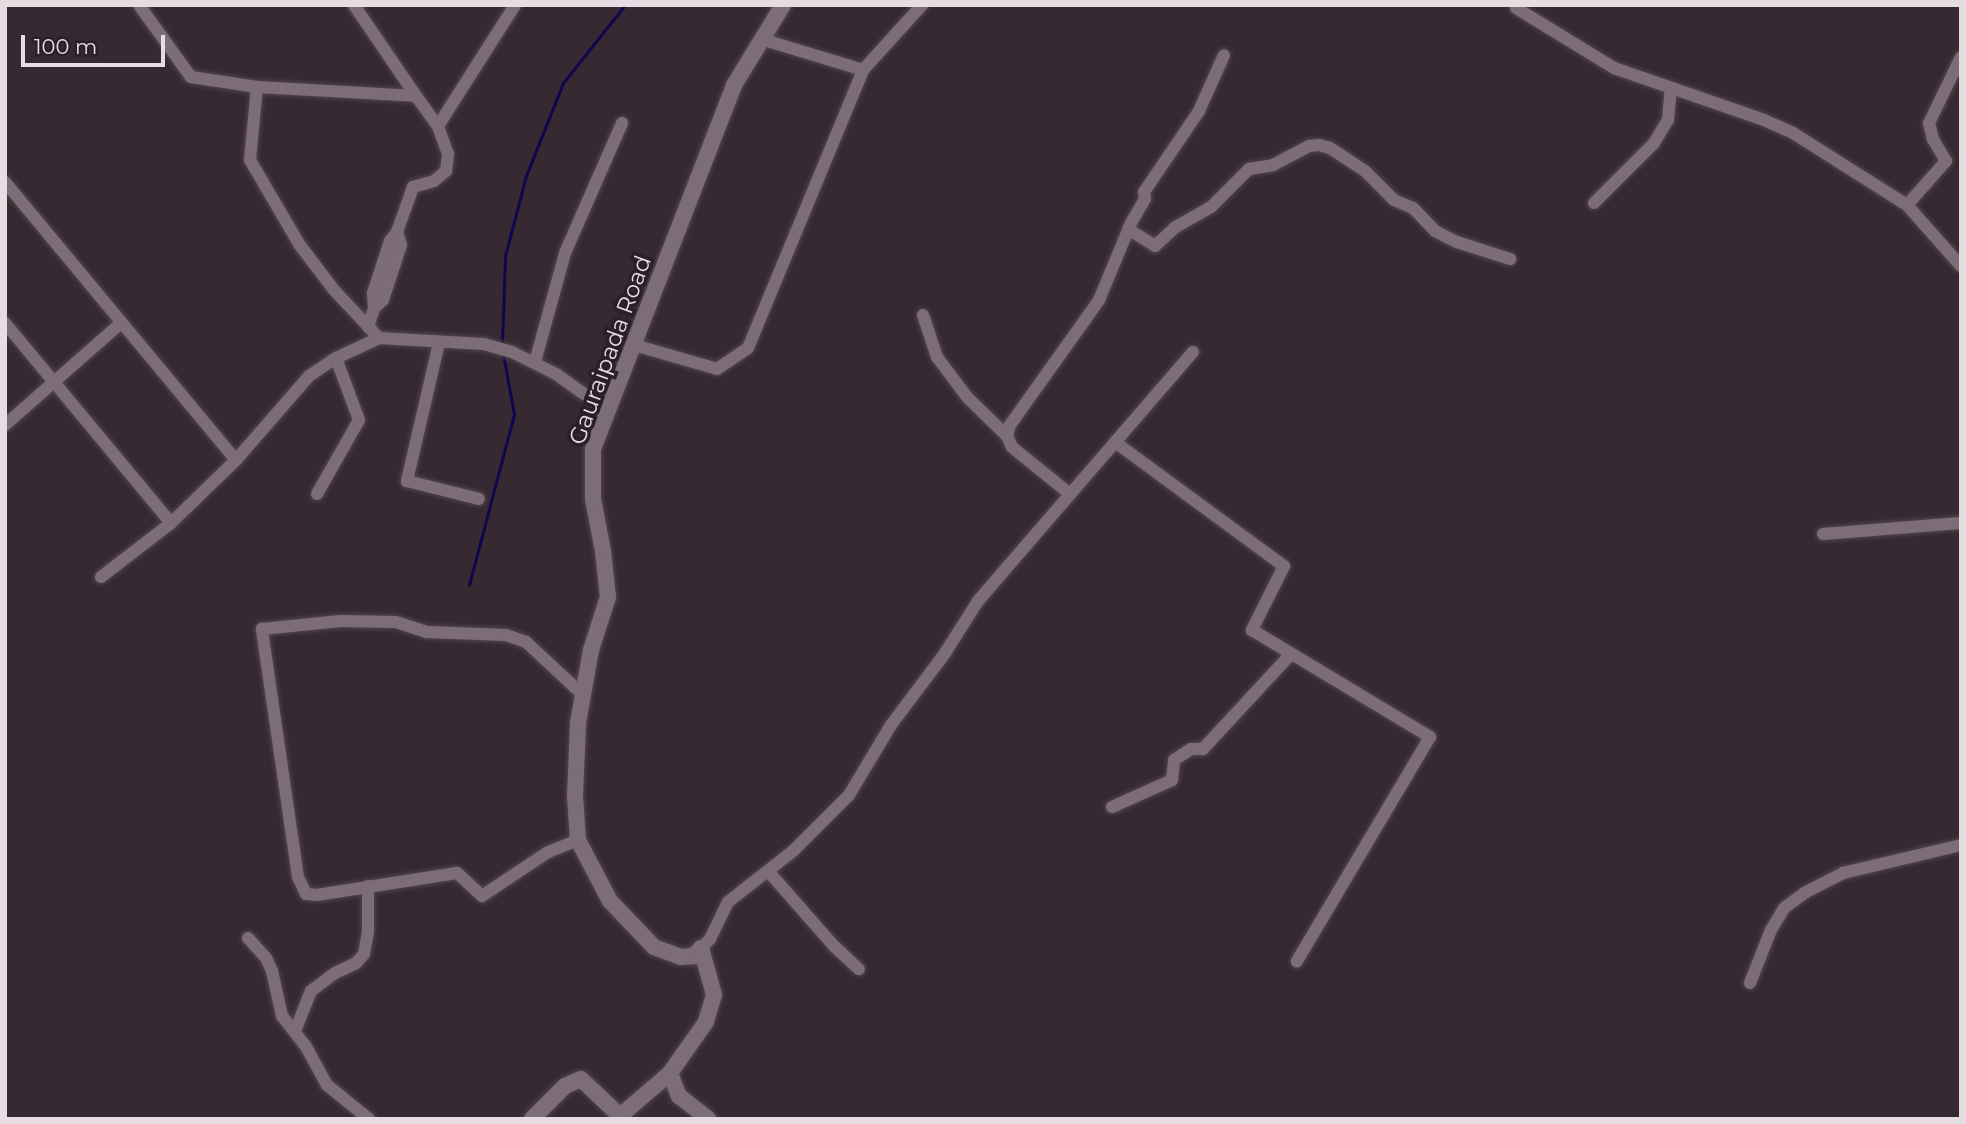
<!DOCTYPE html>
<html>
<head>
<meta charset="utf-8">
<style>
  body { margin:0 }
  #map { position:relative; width:1966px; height:1124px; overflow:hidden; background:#372931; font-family:Montserrat,sans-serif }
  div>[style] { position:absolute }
  .stream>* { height:2.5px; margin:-1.25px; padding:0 1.25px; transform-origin:1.25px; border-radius:1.25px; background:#0e074d }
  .roads { filter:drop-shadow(0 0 2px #52474d) drop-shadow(0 0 2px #52474d) }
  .street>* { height:12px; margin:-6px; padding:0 6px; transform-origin:6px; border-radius:6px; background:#7d6d77 }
  .secondary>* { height:16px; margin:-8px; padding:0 8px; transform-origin:8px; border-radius:8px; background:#7d6d77 }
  span { translate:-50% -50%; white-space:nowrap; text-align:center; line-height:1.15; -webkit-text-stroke:7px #2c2028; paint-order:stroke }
  .street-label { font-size:23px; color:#e6dde2 }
  .frame { position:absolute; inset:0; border:7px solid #e6dde2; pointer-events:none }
  .scale { position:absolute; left:21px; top:35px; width:144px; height:32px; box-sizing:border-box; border:4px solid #e6dde2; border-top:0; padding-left:9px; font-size:21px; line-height:24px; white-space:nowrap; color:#e6dde2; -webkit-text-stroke:5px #2c2028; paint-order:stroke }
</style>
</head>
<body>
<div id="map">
  <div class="stream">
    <div style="left:502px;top:344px;width:88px;rotate:-88deg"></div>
    <div style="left:505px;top:256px;width:83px;rotate:-75.3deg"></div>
    <div style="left:526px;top:176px;width:100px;rotate:-68.3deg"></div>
    <div style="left:563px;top:83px;width:100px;rotate:-51.5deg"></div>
    <div style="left:469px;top:585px;width:176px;rotate:-75.2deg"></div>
    <div style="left:514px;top:415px;width:62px;rotate:-100.2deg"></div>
  </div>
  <div class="roads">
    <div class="street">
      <div style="left:139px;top:5px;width:89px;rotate:54.2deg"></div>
      <div style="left:191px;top:77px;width:67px;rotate:8.6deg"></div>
      <div style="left:257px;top:87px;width:73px;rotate:95.5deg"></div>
      <div style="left:250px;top:160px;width:97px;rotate:59.7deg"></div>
      <div style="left:299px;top:244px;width:58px;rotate:52.7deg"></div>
      <div style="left:334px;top:290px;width:66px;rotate:46.8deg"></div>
      <div style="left:379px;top:338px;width:105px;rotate:3.3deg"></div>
      <div style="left:484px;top:344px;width:29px;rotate:16deg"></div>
      <div style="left:512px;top:352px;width:49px;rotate:26.6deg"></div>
      <div style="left:556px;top:374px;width:64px;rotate:35.4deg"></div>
      <div style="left:1516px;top:8px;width:115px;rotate:31.5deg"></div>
      <div style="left:1614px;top:68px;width:159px;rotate:19.1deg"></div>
      <div style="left:1764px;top:120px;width:32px;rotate:24deg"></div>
      <div style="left:1793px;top:133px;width:135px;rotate:32.3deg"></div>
      <div style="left:1907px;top:205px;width:81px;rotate:48.5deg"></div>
      <div style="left:761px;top:39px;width:107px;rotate:16.9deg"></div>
      <div style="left:257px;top:87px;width:159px;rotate:3.2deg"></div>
      <div style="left:416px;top:96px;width:110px;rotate:-124.3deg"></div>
      <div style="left:416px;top:96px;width:37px;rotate:54deg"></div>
      <div style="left:5px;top:182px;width:361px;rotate:50.3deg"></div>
      <div style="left:1594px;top:203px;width:85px;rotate:-45deg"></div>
      <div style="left:1654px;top:143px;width:27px;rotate:-59deg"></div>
      <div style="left:1668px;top:120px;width:32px;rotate:-85deg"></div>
      <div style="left:1907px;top:205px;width:59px;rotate:-48.4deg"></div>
      <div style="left:1946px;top:161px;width:26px;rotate:-121deg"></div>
      <div style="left:1933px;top:139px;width:16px;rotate:-104deg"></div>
      <div style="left:1929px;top:123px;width:73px;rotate:-64.1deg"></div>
      <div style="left:1128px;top:229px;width:32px;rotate:32deg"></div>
      <div style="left:1155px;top:246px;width:26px;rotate:-43deg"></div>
      <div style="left:1174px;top:228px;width:43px;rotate:-29.6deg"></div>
      <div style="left:1211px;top:207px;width:54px;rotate:-45deg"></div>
      <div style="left:1249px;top:169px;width:24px;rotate:-9deg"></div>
      <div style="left:1273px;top:165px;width:41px;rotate:-27.8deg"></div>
      <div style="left:1309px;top:146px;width:10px;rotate:-6deg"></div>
      <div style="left:1319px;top:145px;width:11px;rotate:15deg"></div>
      <div style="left:1330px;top:148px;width:42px;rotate:33.3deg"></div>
      <div style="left:1365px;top:171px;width:41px;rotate:45deg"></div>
      <div style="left:1394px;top:200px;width:21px;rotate:23deg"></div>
      <div style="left:1413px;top:208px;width:32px;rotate:46deg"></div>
      <div style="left:1435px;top:231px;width:25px;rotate:27deg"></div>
      <div style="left:1457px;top:242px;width:56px;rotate:17.8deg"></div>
      <div style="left:374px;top:308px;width:15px;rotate:-94deg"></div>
      <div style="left:373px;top:293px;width:55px;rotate:-71.9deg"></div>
      <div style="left:390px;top:241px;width:11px;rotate:-52deg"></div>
      <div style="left:923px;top:315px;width:44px;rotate:71.6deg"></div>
      <div style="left:937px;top:357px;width:50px;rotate:53.1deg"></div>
      <div style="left:967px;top:397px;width:56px;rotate:44.3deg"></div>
      <div style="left:5px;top:323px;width:260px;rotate:50.3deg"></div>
      <div style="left:171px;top:523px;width:91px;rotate:-44.1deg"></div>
      <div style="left:236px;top:460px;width:111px;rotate:-49deg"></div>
      <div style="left:309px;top:376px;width:32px;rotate:-34deg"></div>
      <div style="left:336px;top:358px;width:47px;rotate:-24.9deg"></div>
      <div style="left:368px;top:327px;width:20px;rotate:-72deg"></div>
      <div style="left:374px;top:308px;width:12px;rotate:-42deg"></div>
      <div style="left:383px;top:300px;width:58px;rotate:-71.9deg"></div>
      <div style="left:401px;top:245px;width:14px;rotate:-107deg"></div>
      <div style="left:397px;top:232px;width:48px;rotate:-70.4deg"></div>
      <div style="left:413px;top:187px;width:22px;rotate:-16deg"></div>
      <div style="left:434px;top:181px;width:16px;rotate:-40deg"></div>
      <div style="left:446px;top:171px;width:17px;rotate:-83deg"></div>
      <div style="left:448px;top:154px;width:30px;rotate:-110deg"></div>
      <div style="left:438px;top:126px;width:143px;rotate:-57.5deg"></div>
      <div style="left:439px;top:343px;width:142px;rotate:103.1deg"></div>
      <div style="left:407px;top:481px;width:74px;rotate:14deg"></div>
      <div style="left:634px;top:345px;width:86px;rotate:16.1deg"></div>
      <div style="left:717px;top:369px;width:37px;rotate:-34deg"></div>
      <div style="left:748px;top:348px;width:301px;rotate:-67.5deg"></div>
      <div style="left:863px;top:70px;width:88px;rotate:-47.8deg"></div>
      <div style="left:535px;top:362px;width:113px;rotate:-74.6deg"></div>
      <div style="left:565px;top:253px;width:142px;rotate:-66.3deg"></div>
      <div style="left:5px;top:425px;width:154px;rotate:-41.3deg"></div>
      <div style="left:1115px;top:442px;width:210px;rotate:36.3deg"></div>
      <div style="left:1284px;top:566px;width:72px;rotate:116.6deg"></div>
      <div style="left:1252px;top:630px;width:208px;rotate:31deg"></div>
      <div style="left:1430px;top:737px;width:261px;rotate:120.7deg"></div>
      <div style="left:317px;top:494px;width:85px;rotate:-60.4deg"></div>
      <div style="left:359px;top:420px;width:66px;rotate:-110.4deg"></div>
      <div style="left:1070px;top:494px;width:75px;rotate:-141deg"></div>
      <div style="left:1012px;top:447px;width:12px;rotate:-114deg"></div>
      <div style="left:1007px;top:436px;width:11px;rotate:-75deg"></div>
      <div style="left:1010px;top:425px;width:153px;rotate:-54.5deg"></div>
      <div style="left:1099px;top:300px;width:83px;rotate:-67.4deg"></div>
      <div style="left:1131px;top:223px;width:28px;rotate:-60deg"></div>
      <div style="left:1145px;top:199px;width:7px;rotate:-98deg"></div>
      <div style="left:1144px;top:192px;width:98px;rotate:-55.8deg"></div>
      <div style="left:1199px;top:111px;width:61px;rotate:-65.9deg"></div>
      <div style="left:1823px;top:534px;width:138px;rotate:-4.6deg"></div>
      <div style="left:101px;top:577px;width:88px;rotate:-37.6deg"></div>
      <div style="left:1112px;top:807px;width:66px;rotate:-24.2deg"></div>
      <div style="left:1172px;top:780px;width:20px;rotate:-84deg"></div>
      <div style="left:1174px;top:760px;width:20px;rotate:-33deg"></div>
      <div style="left:1191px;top:749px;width:12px"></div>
      <div style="left:1203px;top:749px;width:129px;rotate:-47.2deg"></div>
      <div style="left:578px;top:840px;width:32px;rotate:158deg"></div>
      <div style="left:548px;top:852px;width:79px;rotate:146.3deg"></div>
      <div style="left:482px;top:896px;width:34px;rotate:-137deg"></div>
      <div style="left:457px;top:873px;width:142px;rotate:171.1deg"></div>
      <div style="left:317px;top:895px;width:11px;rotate:-175deg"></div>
      <div style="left:306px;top:894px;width:19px;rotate:-115deg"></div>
      <div style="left:298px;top:877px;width:251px;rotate:-98.3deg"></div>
      <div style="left:262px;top:629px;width:79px;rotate:-5.8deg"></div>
      <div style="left:341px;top:621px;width:55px;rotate:1deg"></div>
      <div style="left:396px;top:622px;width:33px;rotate:18deg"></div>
      <div style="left:427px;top:632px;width:79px;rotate:2.2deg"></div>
      <div style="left:506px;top:635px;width:21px;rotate:19deg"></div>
      <div style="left:526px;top:642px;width:78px;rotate:42.9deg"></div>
      <div style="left:768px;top:871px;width:100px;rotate:48.7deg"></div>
      <div style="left:834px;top:946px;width:34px;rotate:43deg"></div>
      <div style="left:248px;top:938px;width:27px;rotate:48deg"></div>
      <div style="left:266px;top:958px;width:14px;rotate:65deg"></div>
      <div style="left:272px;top:971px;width:46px;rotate:77.5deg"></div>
      <div style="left:282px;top:1016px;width:37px;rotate:52deg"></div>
      <div style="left:305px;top:1045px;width:46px;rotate:61.2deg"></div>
      <div style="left:327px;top:1085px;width:54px;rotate:39deg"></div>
      <div style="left:701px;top:948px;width:13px;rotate:-45deg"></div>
      <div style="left:710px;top:939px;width:41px;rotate:-64.1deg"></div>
      <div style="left:728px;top:902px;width:83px;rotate:-38.1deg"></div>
      <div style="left:793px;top:851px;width:79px;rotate:-45deg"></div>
      <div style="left:849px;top:795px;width:82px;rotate:-59deg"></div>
      <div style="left:891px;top:725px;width:90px;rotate:-53.1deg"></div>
      <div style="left:945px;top:653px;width:62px;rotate:-57.6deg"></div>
      <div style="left:978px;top:601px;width:329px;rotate:-49.2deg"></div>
      <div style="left:1750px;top:983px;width:57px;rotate:-68.4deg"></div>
      <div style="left:1771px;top:930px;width:26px;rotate:-59deg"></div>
      <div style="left:1784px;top:908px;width:27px;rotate:-36deg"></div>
      <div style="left:1806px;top:892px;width:42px;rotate:-27.2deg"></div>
      <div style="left:1843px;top:873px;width:121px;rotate:-13.3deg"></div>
      <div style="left:295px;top:1031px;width:43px;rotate:-68.2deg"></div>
      <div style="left:311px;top:991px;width:30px;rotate:-37deg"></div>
      <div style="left:335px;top:973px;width:23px;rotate:-25deg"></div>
      <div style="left:356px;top:963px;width:12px;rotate:-48deg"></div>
      <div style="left:364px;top:954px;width:22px;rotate:-80deg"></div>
      <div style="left:368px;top:932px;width:46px;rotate:-90deg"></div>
    </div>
    <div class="secondary">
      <div style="left:701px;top:948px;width:11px;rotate:131deg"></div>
      <div style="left:694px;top:956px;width:13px;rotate:176deg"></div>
      <div style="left:681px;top:957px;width:29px;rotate:-160deg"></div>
      <div style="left:654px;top:947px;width:64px;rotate:-133.7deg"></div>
      <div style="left:610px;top:901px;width:69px;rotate:-117.7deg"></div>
      <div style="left:578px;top:840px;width:44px;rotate:-93.9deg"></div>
      <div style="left:575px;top:796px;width:73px;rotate:-87.6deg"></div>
      <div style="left:578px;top:723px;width:74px;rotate:-79.9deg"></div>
      <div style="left:591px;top:650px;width:56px;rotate:-72.2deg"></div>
      <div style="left:608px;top:597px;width:46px;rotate:-96.2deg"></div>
      <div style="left:603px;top:551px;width:53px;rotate:-100.9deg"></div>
      <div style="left:593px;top:499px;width:50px;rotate:-90deg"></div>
      <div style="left:593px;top:449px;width:390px;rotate:-68.8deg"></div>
      <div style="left:734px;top:85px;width:94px;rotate:-58.5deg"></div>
      <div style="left:701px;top:948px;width:49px;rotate:74.5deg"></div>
      <div style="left:714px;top:995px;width:28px;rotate:107deg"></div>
      <div style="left:706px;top:1022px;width:62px;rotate:125.2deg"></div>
      <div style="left:670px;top:1073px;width:25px;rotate:69deg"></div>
      <div style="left:679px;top:1096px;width:37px;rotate:38deg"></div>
      <div style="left:532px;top:1119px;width:47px;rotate:-45deg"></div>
      <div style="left:565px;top:1086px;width:17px;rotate:-24deg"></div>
      <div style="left:581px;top:1079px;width:54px;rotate:43.5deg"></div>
      <div style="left:620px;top:1116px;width:66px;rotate:-40.7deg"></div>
    </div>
  </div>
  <div class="street-label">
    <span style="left:610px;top:350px;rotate:-70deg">Gauraipada Road</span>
  </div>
  <div class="frame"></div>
  <div class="scale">100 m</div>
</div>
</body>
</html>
